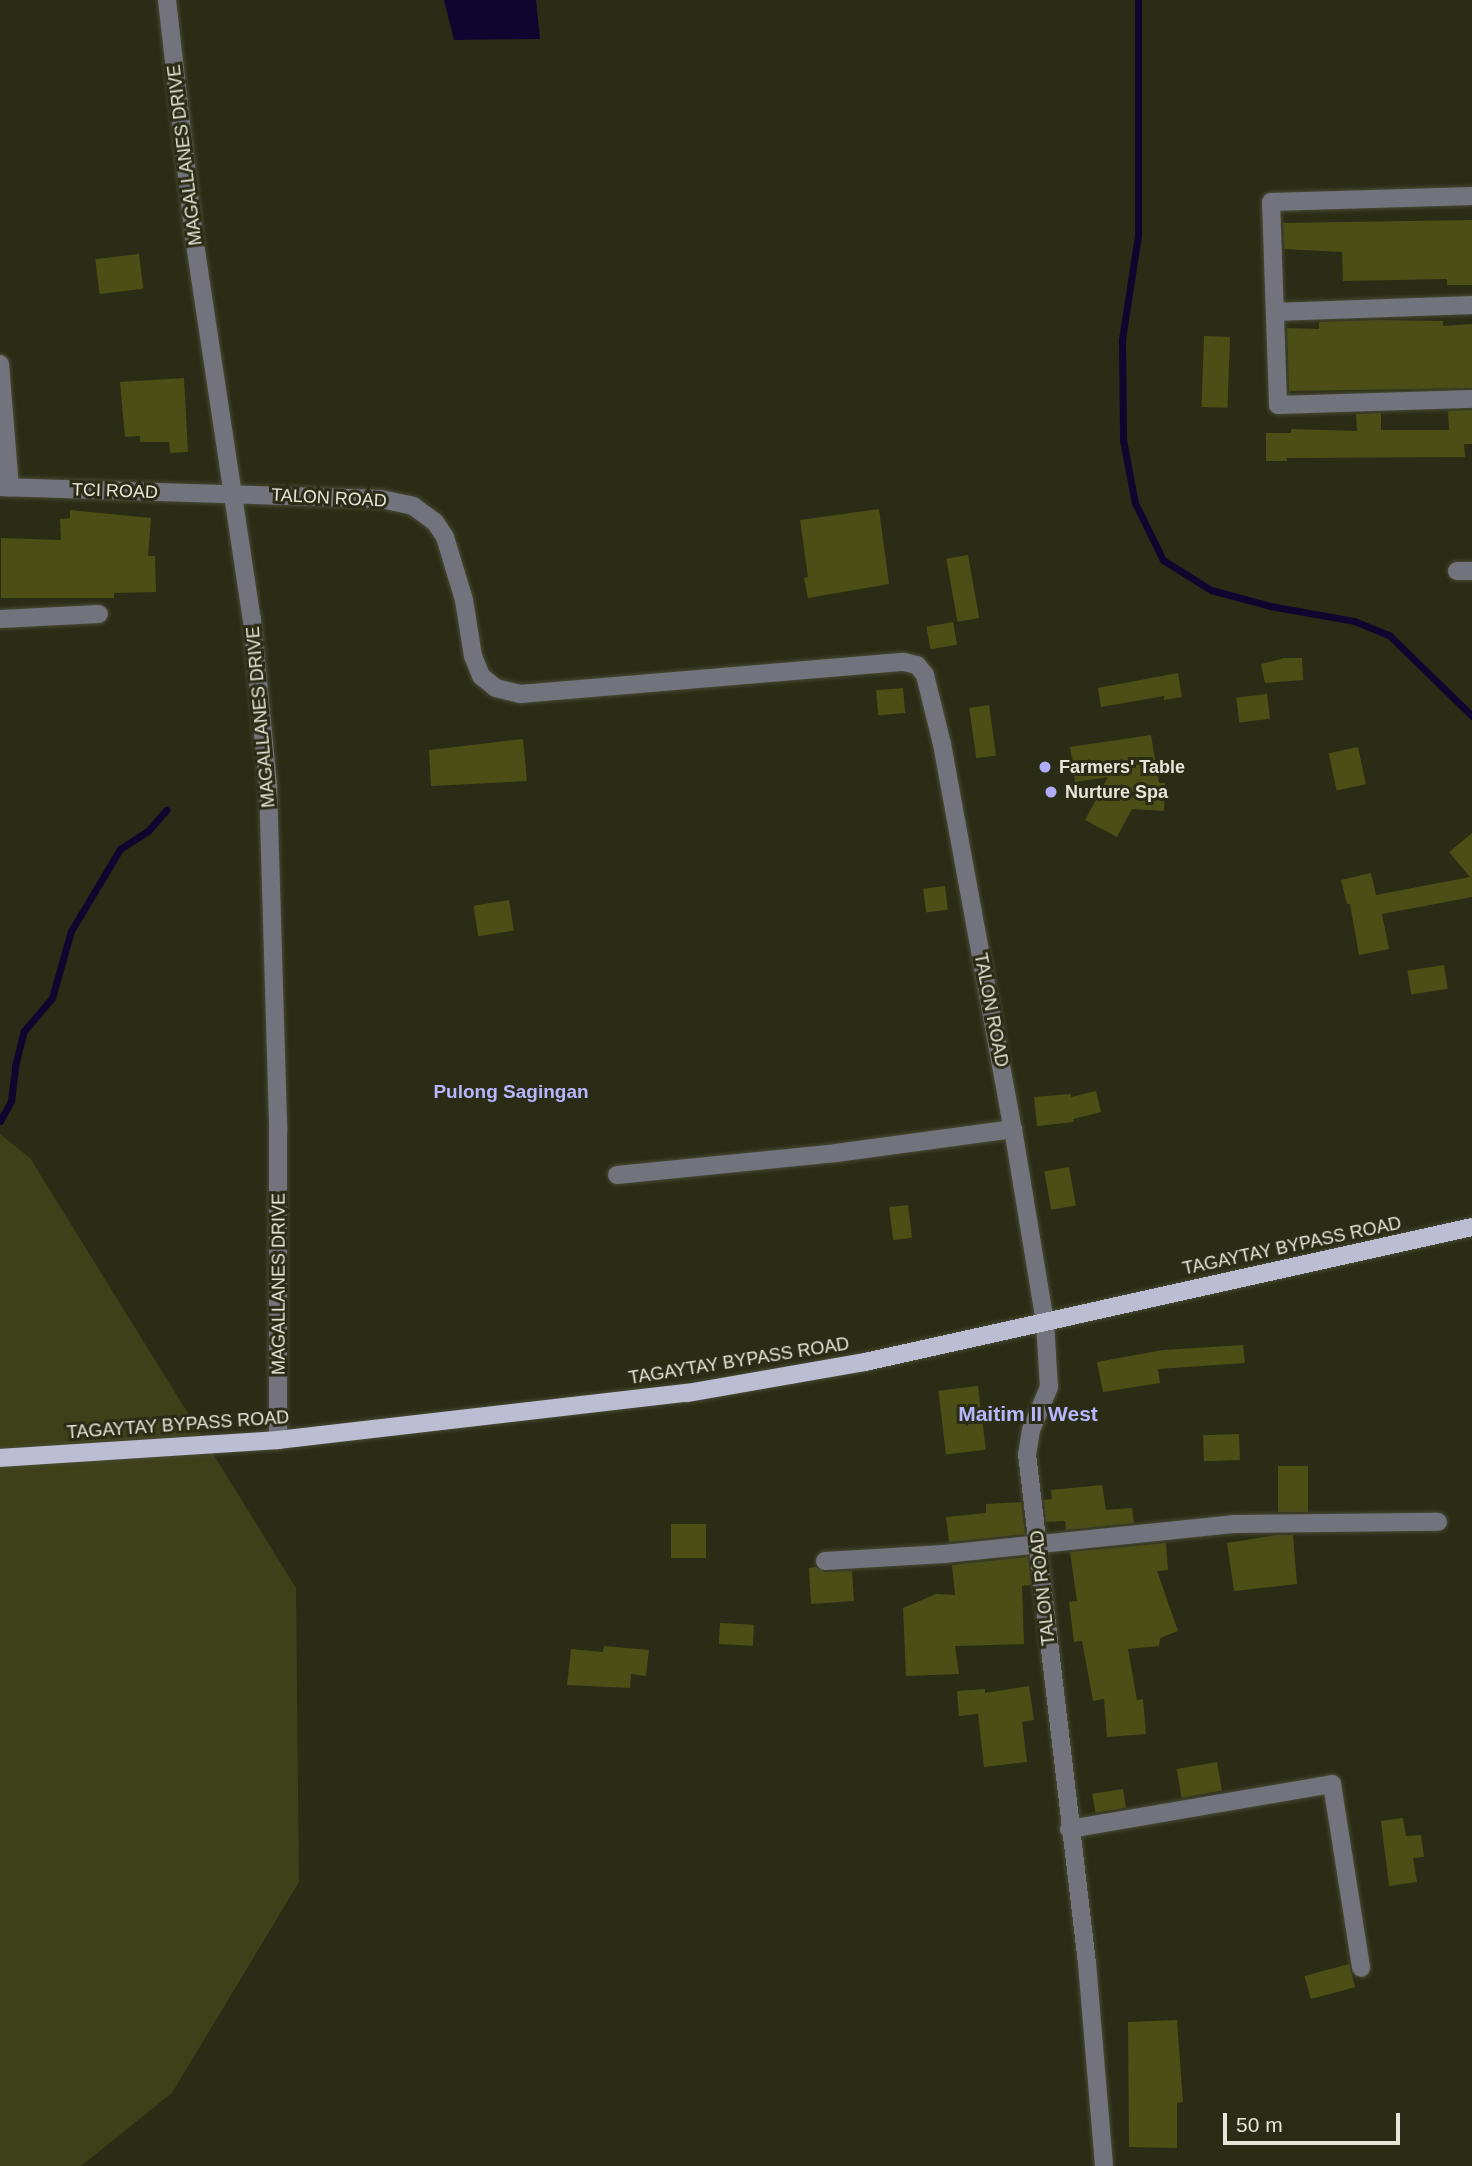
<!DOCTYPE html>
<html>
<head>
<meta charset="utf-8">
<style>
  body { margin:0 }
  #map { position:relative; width:1472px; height:2166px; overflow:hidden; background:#2a2c15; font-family:Helvetica,sans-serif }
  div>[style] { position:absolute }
  .green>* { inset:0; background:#3d4018 }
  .water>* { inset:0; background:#0f0630 }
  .stream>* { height:7px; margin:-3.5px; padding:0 3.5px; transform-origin:3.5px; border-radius:3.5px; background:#0f0630 }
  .building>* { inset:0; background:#4c4f15; transform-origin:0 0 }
  .roads { filter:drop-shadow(0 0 2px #484a34) drop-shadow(0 0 2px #484a34) }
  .minor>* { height:18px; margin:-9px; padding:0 9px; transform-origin:9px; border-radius:9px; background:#73737e }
  .major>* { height:18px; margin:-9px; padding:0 9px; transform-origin:9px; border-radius:9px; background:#bcbcd3 }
  .dots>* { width:19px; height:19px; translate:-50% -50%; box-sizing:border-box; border:4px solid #2a2c15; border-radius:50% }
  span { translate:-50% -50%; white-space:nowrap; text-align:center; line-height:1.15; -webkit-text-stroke:6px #2a2c15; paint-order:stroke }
  .street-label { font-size:18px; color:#e5e6d8 }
  .poi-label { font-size:18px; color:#e5e6d8; font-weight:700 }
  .left { translate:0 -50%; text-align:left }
  .neighbourhood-label { font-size:19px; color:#b8b6fe; font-weight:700 }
  .quarter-label { font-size:21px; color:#b8b6fe; font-weight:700 }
  .scale { position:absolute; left:1223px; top:2113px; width:177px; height:32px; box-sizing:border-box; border:4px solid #e5e6d8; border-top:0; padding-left:9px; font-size:21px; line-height:24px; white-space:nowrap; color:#e5e6d8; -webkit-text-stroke:5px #2a2c15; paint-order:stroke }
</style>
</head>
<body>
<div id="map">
  <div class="green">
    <div style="clip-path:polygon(0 1134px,30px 1158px,296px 1588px,299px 1882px,172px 2093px,81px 2166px,0 2166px)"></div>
  </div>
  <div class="water">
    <div style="clip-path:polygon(444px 0,536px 0,540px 39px,454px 40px)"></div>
  </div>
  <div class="stream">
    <div style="left:1138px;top:0;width:235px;rotate:90deg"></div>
    <div style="left:1138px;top:235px;width:105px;rotate:98.7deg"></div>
    <div style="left:1122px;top:339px;width:101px;rotate:89.4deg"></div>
    <div style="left:1123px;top:440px;width:64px;rotate:79.2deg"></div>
    <div style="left:1135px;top:503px;width:64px;rotate:63.8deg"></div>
    <div style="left:1163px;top:560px;width:57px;rotate:32deg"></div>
    <div style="left:1211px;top:590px;width:61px;rotate:15.2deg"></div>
    <div style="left:1270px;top:606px;width:85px;rotate:10.1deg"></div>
    <div style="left:1354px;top:621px;width:38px;rotate:22deg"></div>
    <div style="left:1389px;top:635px;width:116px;rotate:44.3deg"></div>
    <div style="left:0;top:1121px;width:23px;rotate:-61deg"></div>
    <div style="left:11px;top:1101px;width:35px;rotate:-83deg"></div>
    <div style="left:15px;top:1066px;width:36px;rotate:-76deg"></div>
    <div style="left:24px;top:1031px;width:43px;rotate:-49.7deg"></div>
    <div style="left:52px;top:998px;width:70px;rotate:-74.2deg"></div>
    <div style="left:71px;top:931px;width:96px;rotate:-59.1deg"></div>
    <div style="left:120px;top:849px;width:33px;rotate:-33deg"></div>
    <div style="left:148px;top:831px;width:28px;rotate:-49deg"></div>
  </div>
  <div class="building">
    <div style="clip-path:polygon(1472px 220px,1472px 285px,1447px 285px,1447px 279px,1343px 281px,1342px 252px,1284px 249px,1283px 223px)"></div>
    <div style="left:139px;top:254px;width:35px;height:44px;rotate:83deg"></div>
    <div style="clip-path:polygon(1378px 320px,1443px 321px,1443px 326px,1472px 324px,1472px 388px,1289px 391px,1287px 328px,1319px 329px,1319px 322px)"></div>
    <div style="left:1204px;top:336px;width:26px;height:71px;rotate:2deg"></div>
    <div style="clip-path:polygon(184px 378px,188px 452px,170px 453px,169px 442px,140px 442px,140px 436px,125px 437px,120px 382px)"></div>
    <div style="clip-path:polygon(1472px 410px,1472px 444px,1464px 444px,1465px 457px,1287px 458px,1287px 461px,1266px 461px,1266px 433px,1291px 433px,1291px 429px,1357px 431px,1356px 414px,1381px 413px,1381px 430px,1449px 430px,1448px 411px)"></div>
    <div style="clip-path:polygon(879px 509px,889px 584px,808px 598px,804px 578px,808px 577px,800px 520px)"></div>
    <div style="clip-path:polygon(70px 510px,151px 518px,148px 556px,155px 556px,156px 592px,114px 593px,114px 598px,1px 598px,1px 538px,61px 540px,60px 519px,70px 518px)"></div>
    <div style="left:968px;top:555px;width:64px;height:22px;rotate:80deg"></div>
    <div style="left:953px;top:622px;width:23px;height:27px;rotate:80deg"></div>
    <div style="clip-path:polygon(1284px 658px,1302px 658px,1303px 680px,1265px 683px,1261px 664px)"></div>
    <div style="clip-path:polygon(1178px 673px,1182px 697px,1164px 700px,1164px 696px,1101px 707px,1098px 688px)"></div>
    <div style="left:903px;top:688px;width:25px;height:27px;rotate:85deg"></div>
    <div style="left:1267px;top:694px;width:25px;height:31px;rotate:83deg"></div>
    <div style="left:989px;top:705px;width:51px;height:20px;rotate:82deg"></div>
    <div style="clip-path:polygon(1151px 735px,1159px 783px,1165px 783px,1164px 811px,1132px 809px,1117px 837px,1085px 820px,1108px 777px,1075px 782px,1070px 747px)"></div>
    <div style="clip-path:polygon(523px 739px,527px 781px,431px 786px,429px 750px)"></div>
    <div style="left:1358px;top:747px;width:38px;height:30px;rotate:78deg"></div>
    <div style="clip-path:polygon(1472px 833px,1472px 897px,1382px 914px,1389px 949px,1359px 955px,1350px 904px,1347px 904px,1341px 880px,1371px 873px,1376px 895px,1470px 877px,1449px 852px)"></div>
    <div style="left:945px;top:886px;width:24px;height:22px;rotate:83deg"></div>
    <div style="left:509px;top:900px;width:31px;height:36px;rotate:81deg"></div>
    <div style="left:1444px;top:965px;width:24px;height:37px;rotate:81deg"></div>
    <div style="clip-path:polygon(1096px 1091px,1101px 1112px,1073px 1119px,1074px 1122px,1037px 1126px,1034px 1097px,1071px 1094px,1071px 1097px)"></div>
    <div style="left:1069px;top:1167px;width:39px;height:25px;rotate:80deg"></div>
    <div style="left:908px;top:1205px;width:33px;height:19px;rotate:83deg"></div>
    <div style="clip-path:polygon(1243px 1345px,1245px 1363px,1158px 1369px,1160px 1383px,1103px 1392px,1097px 1362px,1163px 1350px)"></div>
    <div style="left:978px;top:1386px;width:64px;height:40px;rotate:83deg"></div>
    <div style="left:1239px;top:1434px;width:26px;height:36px;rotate:88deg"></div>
    <div style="left:1278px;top:1466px;width:30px;height:46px"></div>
    <div style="clip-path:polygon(1102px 1485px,1106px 1510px,1132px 1508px,1134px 1523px,1066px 1530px,1065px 1521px,1046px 1522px,1044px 1500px,1052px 1499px,1051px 1490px)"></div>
    <div style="clip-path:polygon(1021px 1502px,1025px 1534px,949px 1542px,946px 1517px,986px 1513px,986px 1504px)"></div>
    <div style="left:706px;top:1524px;width:34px;height:35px;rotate:90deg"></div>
    <div style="clip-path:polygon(1276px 1535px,1293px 1535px,1297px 1584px,1234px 1591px,1227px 1543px)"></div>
    <div style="clip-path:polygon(1166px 1543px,1168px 1570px,1157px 1571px,1178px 1631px,1160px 1638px,1159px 1646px,1128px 1649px,1137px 1700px,1143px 1699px,1146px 1734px,1107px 1737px,1104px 1699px,1093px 1701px,1082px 1641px,1074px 1642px,1069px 1602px,1077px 1601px,1070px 1552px)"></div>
    <div style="clip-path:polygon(1028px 1557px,1031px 1585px,1022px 1586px,1024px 1644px,955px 1646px,959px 1674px,906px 1676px,903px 1608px,936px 1594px,955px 1595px,952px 1565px)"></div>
    <div style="clip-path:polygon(816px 1567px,825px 1572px,852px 1571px,854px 1601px,811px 1604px,809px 1568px)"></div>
    <div style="left:720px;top:1623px;width:34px;height:21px;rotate:3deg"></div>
    <div style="clip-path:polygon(604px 1646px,649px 1650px,646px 1676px,631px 1674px,630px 1688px,567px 1685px,571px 1649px,603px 1652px)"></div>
    <div style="clip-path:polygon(1029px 1686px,1034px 1720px,1022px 1722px,1027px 1762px,984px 1767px,978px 1714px,959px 1716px,957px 1691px,985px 1689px,985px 1693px)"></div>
    <div style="left:1217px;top:1762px;width:29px;height:41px;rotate:80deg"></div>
    <div style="left:1123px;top:1789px;width:19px;height:31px;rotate:81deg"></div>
    <div style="clip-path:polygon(1403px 1818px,1406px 1836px,1421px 1835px,1424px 1857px,1413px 1858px,1417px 1882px,1389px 1886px,1381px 1821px)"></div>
    <div style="left:1349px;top:1964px;width:24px;height:46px;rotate:75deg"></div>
    <div style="clip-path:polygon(1177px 2020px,1183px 2102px,1177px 2103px,1177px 2148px,1129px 2147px,1128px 2022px)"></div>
  </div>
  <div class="roads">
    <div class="minor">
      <div style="left:167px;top:0;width:246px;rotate:83.5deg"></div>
      <div style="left:195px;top:244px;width:379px;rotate:81.4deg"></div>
      <div style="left:252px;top:619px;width:167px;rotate:84.5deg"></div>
      <div style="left:268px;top:785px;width:346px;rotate:88.3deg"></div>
      <div style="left:278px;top:1131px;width:309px;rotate:90deg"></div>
      <div style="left:1472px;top:196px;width:201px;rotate:178.3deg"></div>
      <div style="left:1271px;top:202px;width:203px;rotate:88deg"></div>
      <div style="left:1278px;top:405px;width:194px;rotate:-1.8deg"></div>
      <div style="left:1276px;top:312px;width:196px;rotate:-2deg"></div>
      <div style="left:0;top:364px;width:124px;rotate:85.4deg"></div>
      <div style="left:0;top:487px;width:381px;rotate:1.8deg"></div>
      <div style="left:381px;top:499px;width:33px;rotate:12deg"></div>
      <div style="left:413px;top:506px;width:27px;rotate:36deg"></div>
      <div style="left:435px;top:522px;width:18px;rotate:56deg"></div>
      <div style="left:445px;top:537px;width:66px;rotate:73.2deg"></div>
      <div style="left:464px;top:600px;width:57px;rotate:80.9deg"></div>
      <div style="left:473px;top:656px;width:22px;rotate:68deg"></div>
      <div style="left:481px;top:676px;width:19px;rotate:39deg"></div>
      <div style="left:496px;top:688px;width:25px;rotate:14deg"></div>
      <div style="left:520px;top:694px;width:385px;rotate:-4.8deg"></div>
      <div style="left:904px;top:662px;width:13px;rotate:13deg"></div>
      <div style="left:917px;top:665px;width:13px;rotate:51deg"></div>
      <div style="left:925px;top:675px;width:71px;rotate:76.2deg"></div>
      <div style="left:942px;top:744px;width:391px;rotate:79.6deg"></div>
      <div style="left:1013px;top:1129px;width:196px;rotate:80.6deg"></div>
      <div style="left:1045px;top:1322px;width:65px;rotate:86.5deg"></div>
      <div style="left:1049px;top:1387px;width:47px;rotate:112.7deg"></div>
      <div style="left:1031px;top:1430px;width:24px;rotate:99deg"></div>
      <div style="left:1027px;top:1454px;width:513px;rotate:83.28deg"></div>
      <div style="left:1087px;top:1963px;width:204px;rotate:85.2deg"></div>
      <div style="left:1457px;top:571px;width:15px"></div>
      <div style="left:0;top:619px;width:99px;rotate:-2.9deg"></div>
      <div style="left:617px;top:1175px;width:220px;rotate:-5.7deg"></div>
      <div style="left:836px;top:1153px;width:179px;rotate:-7.7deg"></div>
      <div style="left:825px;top:1561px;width:119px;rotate:-3.4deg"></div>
      <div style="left:944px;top:1554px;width:293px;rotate:-5.9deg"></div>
      <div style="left:1235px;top:1524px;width:203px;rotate:-0.6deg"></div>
      <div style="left:1069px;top:1829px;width:267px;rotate:-9.7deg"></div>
      <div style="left:1332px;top:1784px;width:186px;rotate:81deg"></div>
    </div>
    <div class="major">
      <div style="left:0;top:1458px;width:279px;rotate:-3.7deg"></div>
      <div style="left:278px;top:1440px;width:412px;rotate:-6.6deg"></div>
      <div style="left:687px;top:1393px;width:181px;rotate:-9.9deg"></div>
      <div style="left:865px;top:1362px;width:622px;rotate:-12.54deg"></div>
    </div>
  </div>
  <div class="dots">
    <div style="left:1045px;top:767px;background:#b0aefa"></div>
    <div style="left:1051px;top:792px;background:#b0aefa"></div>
  </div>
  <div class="street-label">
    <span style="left:185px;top:155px;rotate:-97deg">MAGALLANES DRIVE</span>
    <span style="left:115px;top:491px;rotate:2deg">TCI ROAD</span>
    <span style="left:329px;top:498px;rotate:3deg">TALON ROAD</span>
    <span style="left:261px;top:717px;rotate:-95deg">MAGALLANES DRIVE</span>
    <span style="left:991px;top:1010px;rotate:79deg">TALON ROAD</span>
    <span style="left:1292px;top:1246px;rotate:-12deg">TAGAYTAY BYPASS ROAD</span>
    <span style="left:279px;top:1284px;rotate:-90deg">MAGALLANES DRIVE</span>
    <span style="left:739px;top:1361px;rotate:-9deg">TAGAYTAY BYPASS ROAD</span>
    <span style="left:178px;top:1425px;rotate:-4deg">TAGAYTAY BYPASS ROAD</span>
    <span style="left:1043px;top:1588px;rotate:-96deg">TALON ROAD</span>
  </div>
  <div class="poi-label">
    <span class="left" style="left:1059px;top:767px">Farmers' Table</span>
    <span class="left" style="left:1065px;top:792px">Nurture Spa</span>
  </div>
  <div class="neighbourhood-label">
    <span style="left:511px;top:1092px">Pulong Sagingan</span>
  </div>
  <div class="quarter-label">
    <span style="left:1028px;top:1414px">Maitim II West</span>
  </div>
  <div class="scale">50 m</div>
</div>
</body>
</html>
